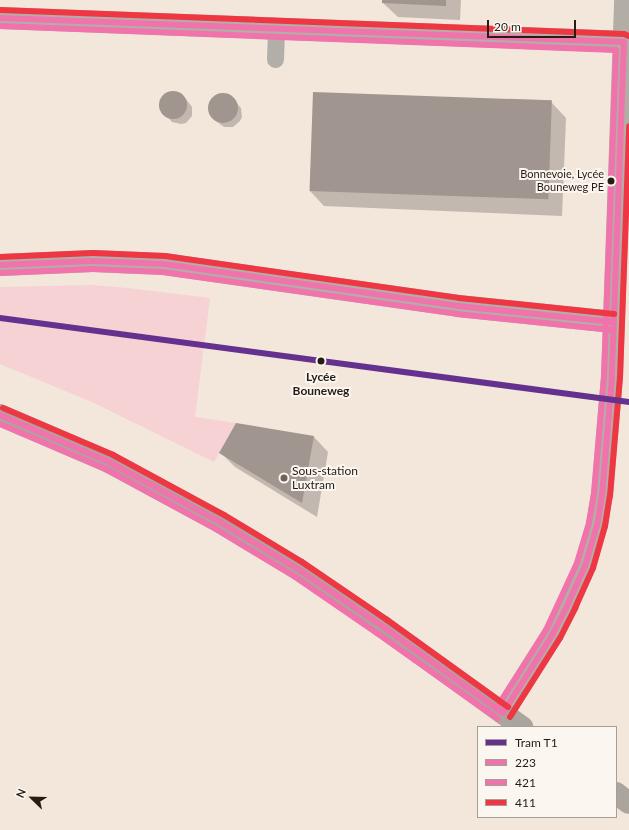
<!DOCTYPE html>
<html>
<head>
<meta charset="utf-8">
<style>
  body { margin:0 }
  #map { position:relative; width:629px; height:830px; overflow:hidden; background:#f3e6db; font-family:Lato,sans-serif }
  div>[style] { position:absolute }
  .green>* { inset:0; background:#f6d2d4 }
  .shadow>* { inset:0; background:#0003 }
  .building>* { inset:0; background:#a0958f; transform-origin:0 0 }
  .round { border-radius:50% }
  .service>* { height:17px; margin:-8.5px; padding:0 8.5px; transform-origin:8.5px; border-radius:8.5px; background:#b2aea8 }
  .minor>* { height:22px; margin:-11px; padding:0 11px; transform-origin:11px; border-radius:11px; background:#b2aea8 }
  .secondary>* { height:22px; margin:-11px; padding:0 11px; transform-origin:11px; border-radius:11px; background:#b2ada5 }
  .primary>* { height:22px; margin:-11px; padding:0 11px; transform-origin:11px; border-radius:11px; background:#aba59e }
  .bus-1>* { height:6px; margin:-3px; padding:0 3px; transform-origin:3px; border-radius:3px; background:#f173ac }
  .bus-2>* { height:6px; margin:-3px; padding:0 3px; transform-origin:3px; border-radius:3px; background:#f173ac }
  .bus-3>* { height:6px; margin:-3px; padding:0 3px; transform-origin:3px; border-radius:3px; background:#ef3744 }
  .tram-1>* { height:6px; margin:-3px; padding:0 3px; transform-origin:3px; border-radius:3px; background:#64318f }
  .dots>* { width:11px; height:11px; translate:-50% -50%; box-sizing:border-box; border:2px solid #fcf6f1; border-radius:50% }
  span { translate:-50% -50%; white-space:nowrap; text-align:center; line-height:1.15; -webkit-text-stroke:4px #fcf6f1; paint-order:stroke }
  .bus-label { font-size:11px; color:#261c13 }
  .right { translate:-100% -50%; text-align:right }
  .stop-label { font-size:12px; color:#261c13; font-weight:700 }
  .poi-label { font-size:12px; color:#261c13 }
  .left { translate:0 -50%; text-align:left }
  .legend { position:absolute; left:477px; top:726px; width:140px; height:92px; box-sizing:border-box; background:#fcf6f1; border:1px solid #a69f98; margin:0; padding:5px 7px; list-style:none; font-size:12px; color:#261c13 }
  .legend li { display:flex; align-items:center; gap:8px; height:20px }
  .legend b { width:20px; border:1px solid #a69f98 }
  .north { position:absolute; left:12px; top:778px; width:40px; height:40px; -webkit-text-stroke:3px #fcf6f1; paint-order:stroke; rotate:293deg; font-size:11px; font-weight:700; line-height:16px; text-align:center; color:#261c13 }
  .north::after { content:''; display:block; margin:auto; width:14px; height:18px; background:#261c13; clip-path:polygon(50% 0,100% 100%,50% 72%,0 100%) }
  .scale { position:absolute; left:487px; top:20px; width:89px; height:18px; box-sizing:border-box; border:2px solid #261c13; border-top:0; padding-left:5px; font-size:12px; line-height:14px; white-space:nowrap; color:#261c13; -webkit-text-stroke:3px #fcf6f1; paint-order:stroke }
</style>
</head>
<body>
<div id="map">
  <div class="green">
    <div style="clip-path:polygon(92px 285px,128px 288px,210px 298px,195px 417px,236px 423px,214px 462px,94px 403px,0 364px,0 287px)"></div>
  </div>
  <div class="shadow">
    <div style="clip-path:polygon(383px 0,461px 0,460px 20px,398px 17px,383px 3px)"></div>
    <div style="clip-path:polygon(169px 92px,178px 92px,182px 94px,192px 107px,192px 116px,186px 123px,181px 124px,172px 122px,161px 109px,161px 101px)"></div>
    <div style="clip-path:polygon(314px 93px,552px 103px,566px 118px,562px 216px,324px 206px,310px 191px)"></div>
    <div style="clip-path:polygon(224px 95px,233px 99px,241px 108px,242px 117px,240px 121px,233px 127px,224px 127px,217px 122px,211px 116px,209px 108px,210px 103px,216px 96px)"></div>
    <div style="clip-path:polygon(314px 437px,328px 452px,317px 517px,235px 467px,221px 453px)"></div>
  </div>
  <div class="building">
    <div style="clip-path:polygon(382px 0,446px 0,446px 6px,382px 3px)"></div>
    <div class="round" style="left:159px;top:91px;width:28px;height:28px"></div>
    <div style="left:313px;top:92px;width:239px;height:99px;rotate:2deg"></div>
    <div class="round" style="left:208px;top:93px;width:30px;height:30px"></div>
    <div style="clip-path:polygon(236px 423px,314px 436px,302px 503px,219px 453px)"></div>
  </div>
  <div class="service">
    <div style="left:275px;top:59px;width:30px;rotate:-88deg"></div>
  </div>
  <div class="minor">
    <div style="left:0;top:18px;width:629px;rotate:2.19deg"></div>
    <div style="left:0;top:265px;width:93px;rotate:-2.5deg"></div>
    <div style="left:93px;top:261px;width:71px;rotate:2.4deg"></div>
    <div style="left:164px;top:264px;width:297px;rotate:8.1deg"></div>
    <div style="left:458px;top:306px;width:156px;rotate:5.9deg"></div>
  </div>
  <div class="secondary">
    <div style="left:503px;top:713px;width:93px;rotate:-57.7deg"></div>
    <div style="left:553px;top:634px;width:34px;rotate:-63deg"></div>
    <div style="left:568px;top:604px;width:42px;rotate:-65.9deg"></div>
    <div style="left:585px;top:566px;width:43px;rotate:-73.7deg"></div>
    <div style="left:597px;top:525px;width:30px;rotate:-81deg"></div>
    <div style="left:602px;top:495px;width:118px;rotate:-85.2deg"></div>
    <div style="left:612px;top:377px;width:377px;rotate:-88deg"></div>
  </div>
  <div class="primary">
    <div style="left:0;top:415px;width:119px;rotate:23.3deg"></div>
    <div style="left:109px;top:462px;width:126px;rotate:28.4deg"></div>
    <div style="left:220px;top:522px;width:91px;rotate:31.1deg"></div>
    <div style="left:298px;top:569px;width:102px;rotate:34.2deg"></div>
    <div style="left:382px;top:626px;width:173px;rotate:35.8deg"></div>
    <div style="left:616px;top:793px;width:16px;rotate:38deg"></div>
  </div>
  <div class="bus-1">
    <div style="left:0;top:18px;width:624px;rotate:2.2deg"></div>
    <div style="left:624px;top:42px;width:335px;rotate:92.1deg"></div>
    <div style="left:612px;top:377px;width:118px;rotate:94.8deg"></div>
    <div style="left:602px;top:495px;width:30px;rotate:99deg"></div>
    <div style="left:597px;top:525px;width:43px;rotate:106.3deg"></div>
    <div style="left:585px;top:566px;width:42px;rotate:114.1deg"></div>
    <div style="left:568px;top:604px;width:34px;rotate:117deg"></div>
    <div style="left:553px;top:634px;width:93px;rotate:122.3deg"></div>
    <div style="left:0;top:265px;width:93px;rotate:-2.5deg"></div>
    <div style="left:93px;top:261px;width:71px;rotate:2.4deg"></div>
    <div style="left:164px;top:264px;width:297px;rotate:8.1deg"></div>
    <div style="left:458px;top:306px;width:156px;rotate:5.9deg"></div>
    <div style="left:0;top:415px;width:119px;rotate:23.3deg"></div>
    <div style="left:109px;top:462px;width:126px;rotate:28.4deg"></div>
    <div style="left:220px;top:522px;width:91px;rotate:31.1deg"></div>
    <div style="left:298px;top:569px;width:102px;rotate:34.2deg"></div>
    <div style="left:382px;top:626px;width:149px;rotate:35.7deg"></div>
  </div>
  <div class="bus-2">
    <div style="left:0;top:26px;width:616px;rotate:2.23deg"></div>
    <div style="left:616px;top:50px;width:327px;rotate:92.1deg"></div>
    <div style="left:604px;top:377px;width:117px;rotate:94.9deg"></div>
    <div style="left:594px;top:494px;width:29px;rotate:100deg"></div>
    <div style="left:589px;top:523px;width:42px;rotate:106.7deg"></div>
    <div style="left:577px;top:563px;width:74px;rotate:114.8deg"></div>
    <div style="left:546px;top:630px;width:93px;rotate:122.3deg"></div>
    <div style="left:0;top:273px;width:93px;rotate:-2.5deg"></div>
    <div style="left:93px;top:269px;width:70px;rotate:2.5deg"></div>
    <div style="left:163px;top:272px;width:297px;rotate:8.1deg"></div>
    <div style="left:457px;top:314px;width:156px;rotate:5.9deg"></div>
    <div style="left:0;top:424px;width:115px;rotate:23deg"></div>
    <div style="left:106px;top:469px;width:125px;rotate:28.6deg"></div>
    <div style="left:216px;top:529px;width:91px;rotate:31.1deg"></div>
    <div style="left:294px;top:576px;width:101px;rotate:34.5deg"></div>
    <div style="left:377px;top:633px;width:148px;rotate:35.4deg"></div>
  </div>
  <div class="bus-3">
    <div style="left:0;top:10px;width:624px;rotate:2.2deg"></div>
    <div style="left:624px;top:34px;width:5px;rotate:22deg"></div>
    <div style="left:0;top:257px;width:93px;rotate:-2.5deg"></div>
    <div style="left:93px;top:253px;width:72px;rotate:2.4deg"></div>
    <div style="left:165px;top:256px;width:297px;rotate:8.1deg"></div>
    <div style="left:459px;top:298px;width:156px;rotate:5.9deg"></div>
    <div style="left:3px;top:408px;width:120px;rotate:23.1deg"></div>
    <div style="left:113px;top:455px;width:126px;rotate:28.4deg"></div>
    <div style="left:224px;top:515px;width:91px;rotate:31.1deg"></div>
    <div style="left:302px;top:562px;width:103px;rotate:34.3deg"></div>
    <div style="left:387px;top:620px;width:149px;rotate:35.7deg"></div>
    <div style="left:510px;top:717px;width:93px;rotate:-57.7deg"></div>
    <div style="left:560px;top:638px;width:34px;rotate:-63deg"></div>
    <div style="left:575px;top:608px;width:44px;rotate:-65.8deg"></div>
    <div style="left:593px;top:568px;width:44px;rotate:-74.1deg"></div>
    <div style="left:605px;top:526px;width:30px;rotate:-81deg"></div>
    <div style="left:610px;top:496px;width:119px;rotate:-85.2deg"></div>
    <div style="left:620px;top:377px;width:251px;rotate:-87.9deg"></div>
  </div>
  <div class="tram-1">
    <div style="left:0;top:318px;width:635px;rotate:7.61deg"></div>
  </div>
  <div class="dots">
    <div style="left:611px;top:181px;background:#261c13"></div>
    <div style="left:321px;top:361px;background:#261c13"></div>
    <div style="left:284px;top:478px;background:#6e6359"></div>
  </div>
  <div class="bus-label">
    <span class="right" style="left:604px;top:181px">Bonnevoie, Lycée<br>Bouneweg PE</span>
  </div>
  <div class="stop-label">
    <span style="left:321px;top:384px">Lycée<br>Bouneweg</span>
  </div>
  <div class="poi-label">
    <span class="left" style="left:292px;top:478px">Sous-station<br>Luxtram</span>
  </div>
  <ul class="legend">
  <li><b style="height:5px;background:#64318f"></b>Tram T1</li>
  <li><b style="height:5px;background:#f173ac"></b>223</li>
  <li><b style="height:5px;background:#f173ac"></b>421</li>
  <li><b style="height:5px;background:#ef3744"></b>411</li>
  </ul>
  <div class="north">N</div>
  <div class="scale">20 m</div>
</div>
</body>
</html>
